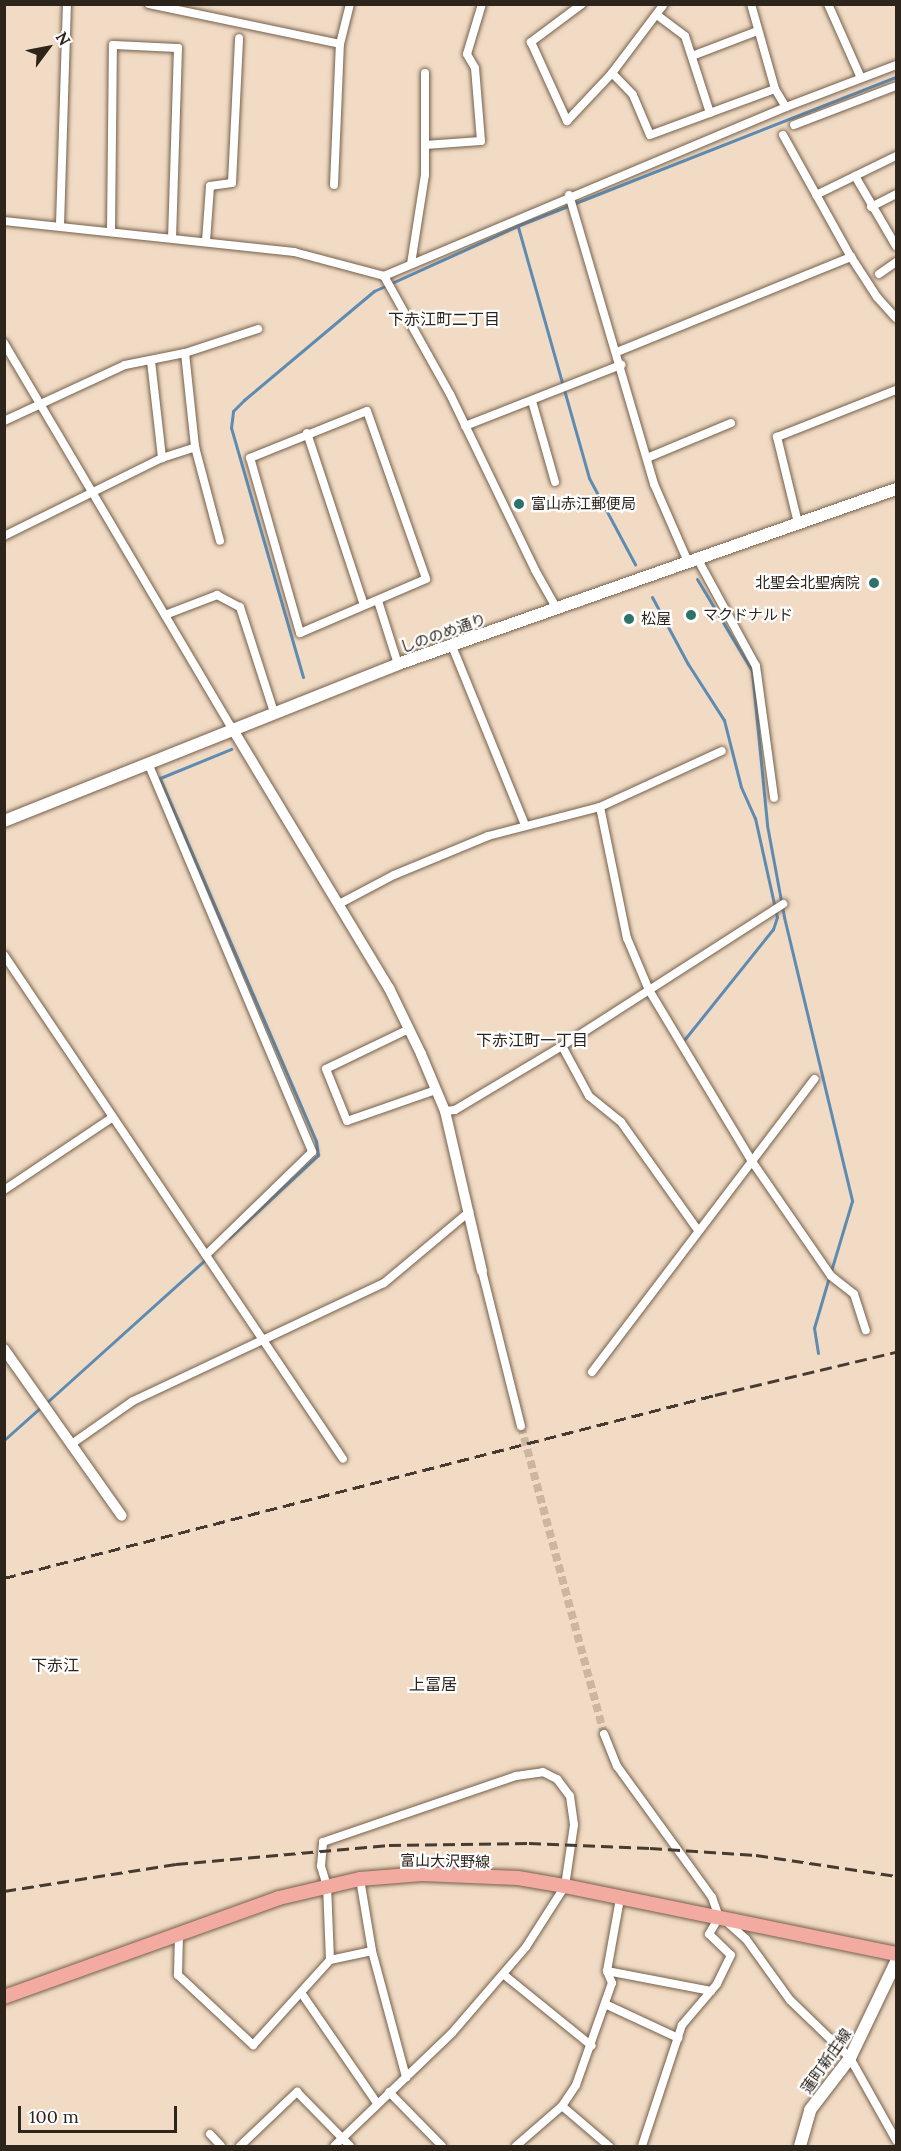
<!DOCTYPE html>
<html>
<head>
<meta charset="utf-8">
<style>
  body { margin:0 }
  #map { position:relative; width:901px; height:2151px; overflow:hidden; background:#f2dbc4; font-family:Lora,"Noto Sans JP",serif }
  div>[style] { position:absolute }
  .stream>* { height:3px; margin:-1.5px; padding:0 1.5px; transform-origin:1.5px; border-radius:1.5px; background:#5e8bb2 }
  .minor-tunnel>* { height:8px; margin-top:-4px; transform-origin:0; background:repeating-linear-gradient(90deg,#cbb6a2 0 8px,transparent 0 12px) }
  .roads { filter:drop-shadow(0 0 2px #74604c) drop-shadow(0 0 2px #74604c) }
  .minor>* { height:8px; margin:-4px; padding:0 4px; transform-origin:4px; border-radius:4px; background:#fff }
  .tertiary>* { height:10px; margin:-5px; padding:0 5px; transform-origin:5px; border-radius:5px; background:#fff }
  .secondary>* { height:12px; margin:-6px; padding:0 6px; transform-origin:6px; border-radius:6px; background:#fff }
  .primary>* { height:14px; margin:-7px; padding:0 7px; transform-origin:7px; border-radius:7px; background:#f2aaa1 }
  .rail>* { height:3px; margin-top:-1.5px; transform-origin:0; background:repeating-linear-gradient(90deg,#453b31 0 12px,transparent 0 18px) }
  .dots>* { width:16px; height:16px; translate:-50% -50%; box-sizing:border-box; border:3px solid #fff; border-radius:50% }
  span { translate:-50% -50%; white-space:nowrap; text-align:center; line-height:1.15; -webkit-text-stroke:4.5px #fff; paint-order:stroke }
  .poi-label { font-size:15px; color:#2d241c }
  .left { translate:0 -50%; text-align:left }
  .right { translate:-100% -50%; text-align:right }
  .street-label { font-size:15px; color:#2d241c }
  .neighbourhood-label { font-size:16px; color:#2d241c }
  .frame { position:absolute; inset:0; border:6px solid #2d241c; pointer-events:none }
  .north { position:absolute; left:18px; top:18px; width:60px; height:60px; -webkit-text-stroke:4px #fff; paint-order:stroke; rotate:58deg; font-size:16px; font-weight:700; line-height:24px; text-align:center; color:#2d241c }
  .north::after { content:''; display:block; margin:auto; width:21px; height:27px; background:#2d241c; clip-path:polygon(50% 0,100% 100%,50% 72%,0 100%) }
  .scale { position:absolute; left:18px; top:2106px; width:159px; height:27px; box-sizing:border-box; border:3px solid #2d241c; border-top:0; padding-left:8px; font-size:18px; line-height:21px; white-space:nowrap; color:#2d241c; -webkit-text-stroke:4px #fff; paint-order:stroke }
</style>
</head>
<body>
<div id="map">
  <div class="stream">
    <div style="left:518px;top:227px;width:261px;rotate:74.2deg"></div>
    <div style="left:589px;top:478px;width:98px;rotate:61.9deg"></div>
    <div style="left:697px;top:579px;width:107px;rotate:59.1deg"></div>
    <div style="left:752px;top:671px;width:155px;rotate:84.4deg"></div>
    <div style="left:767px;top:825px;width:94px;rotate:79.5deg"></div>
    <div style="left:784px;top:917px;width:292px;rotate:76.5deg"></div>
    <div style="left:852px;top:1201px;width:73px;rotate:106.7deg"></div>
    <div style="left:652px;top:597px;width:76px;rotate:61.8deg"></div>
    <div style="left:688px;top:664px;width:67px;rotate:57.3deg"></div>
    <div style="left:724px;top:720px;width:69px;rotate:75.8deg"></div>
    <div style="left:741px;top:787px;width:34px;rotate:66deg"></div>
    <div style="left:755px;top:818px;width:101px;rotate:77.5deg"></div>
    <div style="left:777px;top:917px;width:13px;rotate:108deg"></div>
    <div style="left:773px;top:929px;width:141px;rotate:128.7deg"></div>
    <div style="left:303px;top:677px;width:259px;rotate:-106.1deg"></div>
    <div style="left:231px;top:428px;width:17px;rotate:-83deg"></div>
    <div style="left:233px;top:411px;width:16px;rotate:-45deg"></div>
    <div style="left:244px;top:400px;width:170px;rotate:-40deg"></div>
    <div style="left:374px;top:291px;width:157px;rotate:-24.4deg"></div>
    <div style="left:517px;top:226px;width:407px;rotate:-21.5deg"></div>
    <div style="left:229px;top:1238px;width:122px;rotate:-43deg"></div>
    <div style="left:318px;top:1155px;width:14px;rotate:-98deg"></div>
    <div style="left:316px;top:1141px;width:395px;rotate:-113.3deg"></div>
    <div style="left:160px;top:778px;width:77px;rotate:-22.2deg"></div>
    <div style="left:818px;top:1353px;width:25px;rotate:-99deg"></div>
    <div style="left:814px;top:1328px;width:53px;rotate:-73.6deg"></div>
    <div style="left:46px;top:1403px;width:215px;rotate:-42deg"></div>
    <div style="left:4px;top:1440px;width:50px;rotate:-41.7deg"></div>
  </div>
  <div class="minor-tunnel">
    <div style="left:521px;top:1426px;width:319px;rotate:74.9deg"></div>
  </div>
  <div class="roads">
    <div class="minor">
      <div style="left:149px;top:4px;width:195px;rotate:11.8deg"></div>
      <div style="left:582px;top:4px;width:64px;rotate:143.3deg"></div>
      <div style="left:531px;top:42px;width:87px;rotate:65.5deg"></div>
      <div style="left:567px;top:121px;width:66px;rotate:-46.8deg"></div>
      <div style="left:612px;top:73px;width:86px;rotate:-53deg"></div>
      <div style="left:751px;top:4px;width:88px;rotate:74.2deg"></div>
      <div style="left:775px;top:89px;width:21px;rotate:59deg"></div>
      <div style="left:786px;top:107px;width:118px;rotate:-20.9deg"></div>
      <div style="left:828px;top:4px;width:81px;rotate:66deg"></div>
      <div style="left:657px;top:15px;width:35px;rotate:37deg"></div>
      <div style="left:685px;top:36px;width:81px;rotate:72deg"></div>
      <div style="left:692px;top:56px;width:70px;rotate:-21deg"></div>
      <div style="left:612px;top:73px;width:30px;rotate:46deg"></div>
      <div style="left:633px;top:95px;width:43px;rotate:67deg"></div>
      <div style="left:650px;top:135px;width:133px;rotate:-20.2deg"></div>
      <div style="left:794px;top:125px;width:109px;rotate:-20.9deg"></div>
      <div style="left:783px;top:135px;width:140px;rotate:60.9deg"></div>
      <div style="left:851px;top:257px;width:48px;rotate:57deg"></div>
      <div style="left:877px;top:297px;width:28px;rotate:48deg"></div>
      <div style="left:425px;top:145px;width:56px;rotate:-4.1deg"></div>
      <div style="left:481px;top:141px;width:73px;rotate:-94.7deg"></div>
      <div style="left:475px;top:68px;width:16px;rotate:-120deg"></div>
      <div style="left:467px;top:54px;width:52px;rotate:-73.3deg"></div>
      <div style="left:855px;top:176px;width:81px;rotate:59.6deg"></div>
      <div style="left:334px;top:185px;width:141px;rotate:-87.6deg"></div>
      <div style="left:340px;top:44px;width:41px;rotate:-76deg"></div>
      <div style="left:569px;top:195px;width:301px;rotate:73.6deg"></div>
      <div style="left:654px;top:484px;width:85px;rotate:66.4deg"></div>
      <div style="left:816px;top:195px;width:89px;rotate:-26deg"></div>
      <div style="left:871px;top:207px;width:28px;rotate:-27deg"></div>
      <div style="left:4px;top:221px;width:292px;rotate:6.1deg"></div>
      <div style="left:294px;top:252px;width:93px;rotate:14.9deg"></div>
      <div style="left:384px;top:276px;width:135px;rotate:60.8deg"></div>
      <div style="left:450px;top:394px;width:195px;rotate:64.2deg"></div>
      <div style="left:535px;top:570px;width:45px;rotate:60.6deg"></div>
      <div style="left:60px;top:225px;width:221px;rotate:-88.2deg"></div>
      <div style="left:111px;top:230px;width:185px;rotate:-89.4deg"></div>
      <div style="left:113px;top:45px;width:65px;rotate:2.6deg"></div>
      <div style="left:178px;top:48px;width:188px;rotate:91.8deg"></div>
      <div style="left:206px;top:241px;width:55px;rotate:-85.8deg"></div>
      <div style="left:210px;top:186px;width:22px;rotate:-8deg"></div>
      <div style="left:232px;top:183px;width:145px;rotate:-87.2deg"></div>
      <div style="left:411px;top:264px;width:90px;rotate:-81.1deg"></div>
      <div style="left:425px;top:175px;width:102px;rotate:-90deg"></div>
      <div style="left:879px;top:274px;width:21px;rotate:-35deg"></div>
      <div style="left:384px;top:276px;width:436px;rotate:-22.8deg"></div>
      <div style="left:4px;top:343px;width:447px;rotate:59.4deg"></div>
      <div style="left:617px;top:352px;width:253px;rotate:-22.1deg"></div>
      <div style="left:185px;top:353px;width:95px;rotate:83.9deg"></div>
      <div style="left:195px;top:447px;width:97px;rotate:75.1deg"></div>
      <div style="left:151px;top:361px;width:98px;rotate:83.5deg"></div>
      <div style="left:532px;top:401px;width:84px;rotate:74.1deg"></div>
      <div style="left:367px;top:411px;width:178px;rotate:70.6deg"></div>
      <div style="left:426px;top:579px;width:137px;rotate:156.8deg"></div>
      <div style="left:300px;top:633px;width:182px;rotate:-105.9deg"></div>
      <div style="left:250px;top:458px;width:126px;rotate:-21.9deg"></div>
      <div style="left:4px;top:421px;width:133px;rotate:-24.8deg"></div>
      <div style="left:125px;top:365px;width:61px;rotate:-11.3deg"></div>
      <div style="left:185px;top:353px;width:77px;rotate:-18.2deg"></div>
      <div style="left:465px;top:426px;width:168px;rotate:-21.4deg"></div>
      <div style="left:307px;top:433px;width:181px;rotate:71.7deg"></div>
      <div style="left:647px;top:458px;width:91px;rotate:-22.6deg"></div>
      <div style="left:798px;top:523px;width:89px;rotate:-103.7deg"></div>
      <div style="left:777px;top:437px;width:128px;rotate:-21.6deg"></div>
      <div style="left:4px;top:536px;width:176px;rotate:-26.3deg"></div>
      <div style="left:162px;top:458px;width:35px;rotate:-18deg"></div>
      <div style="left:697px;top:558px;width:123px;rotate:61.4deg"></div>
      <div style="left:756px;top:666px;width:133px;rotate:82.2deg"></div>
      <div style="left:378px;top:601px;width:66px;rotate:72.4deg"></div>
      <div style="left:165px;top:615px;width:56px;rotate:-21deg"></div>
      <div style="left:217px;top:595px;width:26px;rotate:28deg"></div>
      <div style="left:240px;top:607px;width:110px;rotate:72.1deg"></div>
      <div style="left:452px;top:646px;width:193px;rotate:67.8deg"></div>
      <div style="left:148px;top:763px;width:422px;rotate:67.1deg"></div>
      <div style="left:312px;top:1152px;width:148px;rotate:135.8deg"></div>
      <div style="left:600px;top:807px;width:134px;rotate:-24.7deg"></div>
      <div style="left:339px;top:904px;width:62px;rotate:-27.8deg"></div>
      <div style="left:394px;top:875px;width:102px;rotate:-22.5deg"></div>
      <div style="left:488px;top:836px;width:116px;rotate:-14.5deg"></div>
      <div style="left:600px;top:807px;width:134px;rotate:78.4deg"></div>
      <div style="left:627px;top:938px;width:56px;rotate:67.1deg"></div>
      <div style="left:649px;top:990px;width:198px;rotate:59deg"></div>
      <div style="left:751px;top:1160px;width:141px;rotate:55.4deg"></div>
      <div style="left:831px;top:1276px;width:29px;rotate:38deg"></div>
      <div style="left:854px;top:1294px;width:38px;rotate:72deg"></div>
      <div style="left:4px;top:955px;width:607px;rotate:56.07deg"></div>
      <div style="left:409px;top:1029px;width:92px;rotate:154.3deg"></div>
      <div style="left:326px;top:1069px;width:56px;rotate:68deg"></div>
      <div style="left:347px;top:1121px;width:94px;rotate:-19.2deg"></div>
      <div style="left:562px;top:1046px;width:57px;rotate:61.6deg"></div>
      <div style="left:589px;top:1096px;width:41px;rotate:39.1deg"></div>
      <div style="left:621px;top:1122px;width:131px;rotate:54.6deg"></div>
      <div style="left:445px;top:1111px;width:10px;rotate:-6deg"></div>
      <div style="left:455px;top:1110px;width:125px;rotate:-30.9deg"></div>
      <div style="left:562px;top:1046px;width:263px;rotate:-32.7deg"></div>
      <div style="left:4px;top:1190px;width:131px;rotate:-33.8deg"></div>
      <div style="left:482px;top:1271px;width:160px;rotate:75.9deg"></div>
      <div style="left:592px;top:1372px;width:368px;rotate:-52.8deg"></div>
      <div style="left:73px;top:1443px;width:73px;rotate:-35deg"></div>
      <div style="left:133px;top:1401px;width:277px;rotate:-25.2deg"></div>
      <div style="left:384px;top:1283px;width:111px;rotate:-39.9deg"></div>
      <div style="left:604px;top:1734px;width:35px;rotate:68deg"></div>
      <div style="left:617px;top:1766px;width:162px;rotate:54.1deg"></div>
      <div style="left:712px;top:1897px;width:21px;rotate:71deg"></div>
      <div style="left:719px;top:1917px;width:20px;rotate:120deg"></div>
      <div style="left:709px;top:1934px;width:30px;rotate:44deg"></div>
      <div style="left:731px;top:1955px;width:32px;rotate:116deg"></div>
      <div style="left:717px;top:1984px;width:54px;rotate:130.5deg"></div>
      <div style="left:682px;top:2025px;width:127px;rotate:108.3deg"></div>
      <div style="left:360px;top:1879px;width:73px;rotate:80.5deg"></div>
      <div style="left:372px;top:1951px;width:131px;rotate:74.9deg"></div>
      <div style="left:727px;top:1922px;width:25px;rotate:42deg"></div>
      <div style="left:746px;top:1939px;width:75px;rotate:54.2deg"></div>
      <div style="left:790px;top:2000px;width:83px;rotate:44deg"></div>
      <div style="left:850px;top:2058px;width:94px;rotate:60.7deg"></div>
      <div style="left:179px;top:1933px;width:42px;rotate:91.4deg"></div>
      <div style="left:178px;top:1975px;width:103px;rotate:43deg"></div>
      <div style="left:253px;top:2045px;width:115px;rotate:-47.8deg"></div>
      <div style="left:330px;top:1960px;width:43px;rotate:-12.1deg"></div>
      <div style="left:330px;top:1960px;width:74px;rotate:-92.3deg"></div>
      <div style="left:327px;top:1886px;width:21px;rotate:-107deg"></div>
      <div style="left:321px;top:1866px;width:24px;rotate:-85deg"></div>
      <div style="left:323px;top:1842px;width:204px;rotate:-18.9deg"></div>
      <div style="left:516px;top:1776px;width:27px;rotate:-8deg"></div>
      <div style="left:543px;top:1772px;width:16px;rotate:27deg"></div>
      <div style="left:557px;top:1779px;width:21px;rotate:53deg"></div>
      <div style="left:570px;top:1796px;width:29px;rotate:82deg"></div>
      <div style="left:574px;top:1825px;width:62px;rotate:98.4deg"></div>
      <div style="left:565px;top:1886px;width:72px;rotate:122.6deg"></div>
      <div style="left:526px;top:1947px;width:113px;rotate:130.7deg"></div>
      <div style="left:452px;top:2033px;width:163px;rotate:136.2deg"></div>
      <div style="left:607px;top:1971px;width:106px;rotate:10.9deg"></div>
      <div style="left:503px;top:1974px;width:114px;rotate:39deg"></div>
      <div style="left:302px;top:1994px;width:132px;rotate:55.5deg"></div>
      <div style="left:605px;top:2004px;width:81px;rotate:25deg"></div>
      <div style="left:389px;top:2092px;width:76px;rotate:45.5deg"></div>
      <div style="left:562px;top:2106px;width:62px;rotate:40.4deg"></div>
      <div style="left:210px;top:2134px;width:16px;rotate:47deg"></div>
      <div style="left:240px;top:2146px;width:79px;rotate:-43.5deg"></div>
      <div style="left:297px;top:2092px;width:76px;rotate:45.5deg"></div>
      <div style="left:516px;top:2146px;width:61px;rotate:-41deg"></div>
      <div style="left:562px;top:2106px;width:25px;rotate:-56deg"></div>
      <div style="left:576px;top:2085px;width:108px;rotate:-70.6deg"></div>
      <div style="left:612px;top:1983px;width:13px;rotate:-113deg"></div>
      <div style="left:607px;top:1971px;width:73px;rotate:-79.8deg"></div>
    </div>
    <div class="tertiary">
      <div style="left:232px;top:728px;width:304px;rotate:58.9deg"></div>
      <div style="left:389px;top:988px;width:73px;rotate:64.1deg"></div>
      <div style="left:421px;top:1054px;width:62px;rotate:67.2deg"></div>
      <div style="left:445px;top:1111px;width:164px;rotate:77deg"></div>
      <div style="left:4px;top:1349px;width:204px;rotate:54.8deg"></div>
    </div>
    <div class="secondary">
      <div style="left:4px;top:821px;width:424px;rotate:-21.7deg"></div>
      <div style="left:398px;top:664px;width:528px;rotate:-19.36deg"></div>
      <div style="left:800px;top:2146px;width:37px;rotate:-74deg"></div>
      <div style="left:810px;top:2110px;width:66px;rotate:-52.4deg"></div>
      <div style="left:850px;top:2058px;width:106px;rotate:-64.4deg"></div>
    </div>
    <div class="primary">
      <div style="left:4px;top:1997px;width:292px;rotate:-19.8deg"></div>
      <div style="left:279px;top:1898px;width:83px;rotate:-13.2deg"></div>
      <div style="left:360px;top:1879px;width:62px;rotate:-4.6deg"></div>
      <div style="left:422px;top:1874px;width:96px;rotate:2.4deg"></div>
      <div style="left:518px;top:1878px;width:48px;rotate:9.7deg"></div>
      <div style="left:565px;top:1886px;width:338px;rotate:11.6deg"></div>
    </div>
  </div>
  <div class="rail">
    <div style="left:4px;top:1578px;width:734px;rotate:-14.43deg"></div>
    <div style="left:715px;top:1395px;width:186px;rotate:-13.4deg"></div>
    <div style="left:4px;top:1891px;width:174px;rotate:-8.9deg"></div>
    <div style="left:176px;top:1864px;width:214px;rotate:-5.1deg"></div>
    <div style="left:389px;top:1845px;width:140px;rotate:-0.8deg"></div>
    <div style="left:529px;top:1843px;width:121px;rotate:2.4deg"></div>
    <div style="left:650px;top:1848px;width:106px;rotate:3.8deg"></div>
    <div style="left:756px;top:1855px;width:142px;rotate:8.5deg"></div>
  </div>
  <div class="dots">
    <div style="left:519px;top:504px;background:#2d7368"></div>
    <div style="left:874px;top:583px;background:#2d7368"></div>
    <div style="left:691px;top:615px;background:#2d7368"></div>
    <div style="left:629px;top:619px;background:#2d7368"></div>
  </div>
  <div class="poi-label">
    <span class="left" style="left:531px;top:504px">富山赤江郵便局</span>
    <span class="right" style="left:860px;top:583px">北聖会北聖病院</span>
    <span class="left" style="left:703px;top:615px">マクドナルド</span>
    <span class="left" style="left:641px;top:619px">松屋</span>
  </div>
  <div class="street-label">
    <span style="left:443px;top:633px;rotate:-19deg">しののめ通り</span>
    <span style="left:445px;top:1861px;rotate:1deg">富山大沢野線</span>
    <span style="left:826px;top:2061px;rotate:-55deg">蓮町新庄線</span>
  </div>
  <div class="neighbourhood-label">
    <span style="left:444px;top:319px">下赤江町二丁目</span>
    <span style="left:532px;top:1040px">下赤江町一丁目</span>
    <span style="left:55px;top:1665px">下赤江</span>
    <span style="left:433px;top:1684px">上冨居</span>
  </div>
  <div class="frame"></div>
  <div class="north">N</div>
  <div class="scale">100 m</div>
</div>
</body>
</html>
